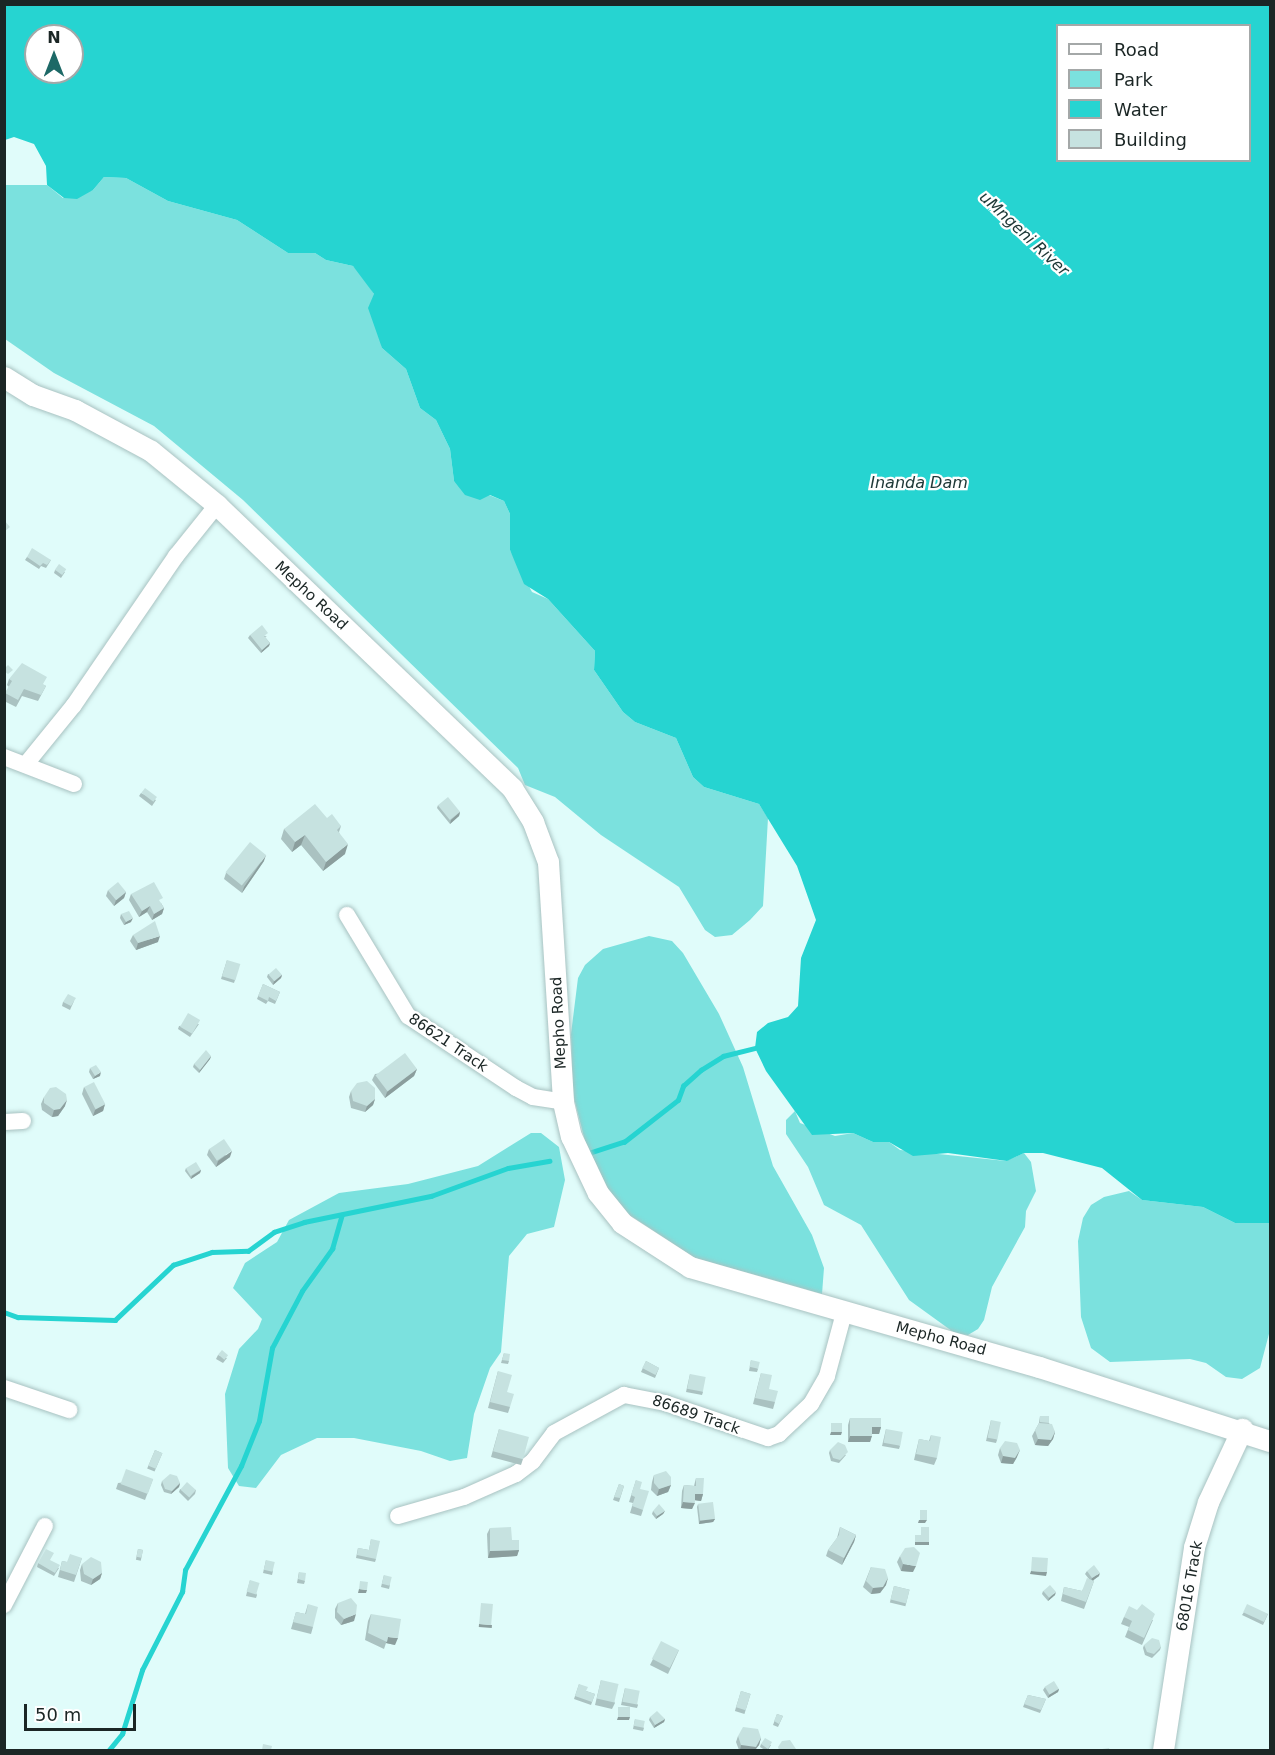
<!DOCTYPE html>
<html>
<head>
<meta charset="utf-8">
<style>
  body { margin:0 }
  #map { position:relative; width:1275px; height:1755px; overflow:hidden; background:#e0fcfa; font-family:"DejaVu Sans",sans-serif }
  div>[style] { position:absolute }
  .green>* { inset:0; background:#7be1de }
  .water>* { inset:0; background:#26d4d1 }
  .stream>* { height:4.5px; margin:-2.25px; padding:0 2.25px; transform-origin:2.25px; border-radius:2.25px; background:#26d4d1 }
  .roads { filter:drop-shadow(0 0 2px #a8c2c1) drop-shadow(0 0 2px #a8c2c1) }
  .minor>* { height:16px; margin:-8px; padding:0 8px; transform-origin:8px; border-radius:8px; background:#fff }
  .tertiary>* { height:21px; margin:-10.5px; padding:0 10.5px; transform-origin:10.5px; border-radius:10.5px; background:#fff }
  .wall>* { inset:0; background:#aac2c1; transform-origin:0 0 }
  .shaded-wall>* { inset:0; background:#8b9e9d; transform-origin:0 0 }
  .building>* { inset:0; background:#c6e2e0; transform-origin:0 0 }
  span { translate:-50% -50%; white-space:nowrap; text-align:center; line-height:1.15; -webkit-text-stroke:4.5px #fff; paint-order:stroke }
  .street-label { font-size:15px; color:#1b2625 }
  .water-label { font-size:16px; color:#203a39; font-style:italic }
  .frame { position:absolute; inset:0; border:6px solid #1b2625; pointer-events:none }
  .legend { position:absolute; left:1056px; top:24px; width:195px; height:138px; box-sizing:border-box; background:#fff; border:2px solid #a4a8a8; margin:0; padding:8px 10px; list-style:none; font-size:18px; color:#1b2625 }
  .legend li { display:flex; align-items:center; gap:12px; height:30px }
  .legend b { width:30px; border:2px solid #a4a8a8 }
  .north { position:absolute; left:24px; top:24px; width:60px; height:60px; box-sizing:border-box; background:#fff; border:2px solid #a4a8a8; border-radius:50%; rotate:0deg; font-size:16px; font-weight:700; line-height:24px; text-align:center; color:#1b2625 }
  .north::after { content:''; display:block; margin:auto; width:21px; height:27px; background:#1d6967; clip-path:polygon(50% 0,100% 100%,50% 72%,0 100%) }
  .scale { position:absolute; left:24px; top:1704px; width:112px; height:27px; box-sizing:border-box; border:3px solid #1b2625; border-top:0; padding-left:8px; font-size:18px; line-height:21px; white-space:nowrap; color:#1b2625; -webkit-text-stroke:4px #fff; paint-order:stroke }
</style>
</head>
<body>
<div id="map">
  <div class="green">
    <div style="clip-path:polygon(104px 177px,126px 178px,168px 201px,237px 220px,288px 253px,315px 253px,326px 260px,353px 266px,360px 272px,374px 294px,382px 348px,406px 369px,420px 408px,436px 420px,450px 449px,454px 481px,504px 501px,510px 514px,510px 550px,532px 592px,548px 599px,595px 651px,594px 670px,623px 712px,635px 722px,676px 738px,693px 777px,704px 787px,759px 804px,768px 818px,763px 906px,750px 920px,732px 935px,715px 937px,705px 930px,679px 887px,601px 835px,555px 797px,525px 785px,518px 768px,243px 500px,154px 426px,54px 373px,5px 339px,5px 185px,47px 185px,63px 198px,93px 190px)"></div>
    <div style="clip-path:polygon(649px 936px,672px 941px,683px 953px,719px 1014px,743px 1067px,773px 1166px,812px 1235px,824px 1268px,822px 1294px,695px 1258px,628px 1214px,610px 1193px,585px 1141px,573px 1094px,571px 1034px,578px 978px,585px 965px,603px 949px)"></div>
    <div style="clip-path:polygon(795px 1111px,800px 1123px,835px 1136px,853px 1133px,873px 1142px,889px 1142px,900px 1150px,1006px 1161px,1024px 1153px,1031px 1162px,1036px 1191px,1026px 1211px,1025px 1227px,992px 1287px,984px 1320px,978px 1329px,968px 1335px,956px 1334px,909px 1300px,861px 1225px,824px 1205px,808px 1167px,786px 1134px,786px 1120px)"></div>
    <div style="clip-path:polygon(531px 1133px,541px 1133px,559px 1147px,565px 1180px,554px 1227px,527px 1234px,509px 1256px,501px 1352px,490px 1368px,474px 1414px,467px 1458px,450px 1461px,421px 1451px,354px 1438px,317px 1438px,281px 1455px,256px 1488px,239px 1486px,228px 1468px,225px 1394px,239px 1349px,258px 1329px,262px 1319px,233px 1288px,245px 1263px,277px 1242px,289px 1220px,339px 1193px,408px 1184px,478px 1166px)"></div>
    <div style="clip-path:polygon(1129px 1191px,1142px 1200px,1203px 1207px,1235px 1223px,1270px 1223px,1270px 1330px,1260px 1368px,1242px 1379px,1226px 1377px,1206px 1363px,1190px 1359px,1110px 1362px,1091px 1348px,1081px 1317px,1078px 1241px,1083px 1218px,1091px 1205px,1104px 1197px)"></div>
  </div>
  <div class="water">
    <div style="clip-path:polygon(evenodd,5px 4px,1270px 5px,1270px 1223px,1235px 1223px,1203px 1207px,1142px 1200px,1102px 1168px,1043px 1153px,1024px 1153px,1007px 1161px,948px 1153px,913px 1156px,889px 1142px,873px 1142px,853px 1133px,812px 1135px,766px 1071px,755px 1048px,757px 1032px,768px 1023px,788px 1017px,798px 1006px,801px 958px,816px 920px,797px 866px,759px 804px,704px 787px,693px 777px,676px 738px,635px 722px,623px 712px,594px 670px,595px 651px,548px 599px,524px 584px,510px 550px,510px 514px,504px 501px,490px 495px,480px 500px,465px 495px,454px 481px,450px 449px,436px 420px,420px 408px,406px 369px,382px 348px,368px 308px,374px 294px,353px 266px,326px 260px,315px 253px,288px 253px,237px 220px,168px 201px,126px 178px,104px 177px,93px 190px,77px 199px,64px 198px,47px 185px,46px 166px,34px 144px,14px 137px,5px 140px,5px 4px,1058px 26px,1250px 26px,1250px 160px,1058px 160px,1058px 26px,5px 4px,36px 36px,72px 36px,72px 72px,36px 72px,36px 36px)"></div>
  </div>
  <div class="stream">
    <div style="left:586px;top:1154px;width:40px;rotate:-18deg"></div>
    <div style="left:624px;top:1142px;width:68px;rotate:-37.9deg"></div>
    <div style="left:678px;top:1100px;width:15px;rotate:-70deg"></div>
    <div style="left:683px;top:1086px;width:24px;rotate:-42deg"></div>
    <div style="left:701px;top:1070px;width:26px;rotate:-32deg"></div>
    <div style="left:723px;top:1056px;width:33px;rotate:-14deg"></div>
    <div style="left:4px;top:1312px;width:15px;rotate:20deg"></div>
    <div style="left:18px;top:1317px;width:97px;rotate:1.8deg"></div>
    <div style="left:115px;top:1320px;width:80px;rotate:-43.5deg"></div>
    <div style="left:173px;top:1265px;width:41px;rotate:-18.4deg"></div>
    <div style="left:212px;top:1252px;width:36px;rotate:-2deg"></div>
    <div style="left:248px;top:1251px;width:32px;rotate:-36deg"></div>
    <div style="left:274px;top:1232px;width:32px;rotate:-18deg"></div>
    <div style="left:304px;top:1222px;width:130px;rotate:-11.6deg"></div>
    <div style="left:431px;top:1196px;width:82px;rotate:-20deg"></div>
    <div style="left:508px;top:1168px;width:42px;rotate:-9.7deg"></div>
    <div style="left:109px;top:1750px;width:21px;rotate:-51deg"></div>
    <div style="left:122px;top:1734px;width:67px;rotate:-72.6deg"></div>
    <div style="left:142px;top:1670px;width:88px;rotate:-62.9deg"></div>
    <div style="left:182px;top:1592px;width:22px;rotate:-82deg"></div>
    <div style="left:185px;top:1570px;width:118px;rotate:-61.7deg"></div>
    <div style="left:241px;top:1466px;width:48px;rotate:-68.2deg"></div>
    <div style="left:259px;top:1421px;width:74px;rotate:-79.9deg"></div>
    <div style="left:272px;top:1348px;width:64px;rotate:-62.2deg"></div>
    <div style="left:302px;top:1291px;width:52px;rotate:-54.5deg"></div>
    <div style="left:332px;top:1249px;width:35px;rotate:-74deg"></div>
  </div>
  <div class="roads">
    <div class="minor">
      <div style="left:4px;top:757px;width:75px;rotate:21.1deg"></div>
      <div style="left:26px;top:764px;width:76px;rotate:-50.9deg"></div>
      <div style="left:74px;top:705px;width:181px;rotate:-55.6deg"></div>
      <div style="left:176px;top:556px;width:65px;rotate:-51.2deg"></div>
      <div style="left:347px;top:915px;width:118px;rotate:58.9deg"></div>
      <div style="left:408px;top:1016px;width:130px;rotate:33.7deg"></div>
      <div style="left:516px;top:1088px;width:19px;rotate:28deg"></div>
      <div style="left:533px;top:1097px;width:30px;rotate:9deg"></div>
      <div style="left:4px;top:1122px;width:19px;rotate:-3deg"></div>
      <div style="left:4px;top:1388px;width:69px;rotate:18.7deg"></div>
      <div style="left:398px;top:1516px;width:69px;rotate:-16.1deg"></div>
      <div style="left:464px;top:1497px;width:57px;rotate:-23.9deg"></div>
      <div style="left:516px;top:1474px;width:21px;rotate:-37deg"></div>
      <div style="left:533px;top:1461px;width:35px;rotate:-53deg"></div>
      <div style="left:554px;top:1433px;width:80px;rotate:-28.5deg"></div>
      <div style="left:624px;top:1395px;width:42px;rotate:11deg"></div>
      <div style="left:665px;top:1403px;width:109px;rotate:18.8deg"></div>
      <div style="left:768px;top:1438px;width:12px;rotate:-20deg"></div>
      <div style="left:779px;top:1434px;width:44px;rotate:-43.2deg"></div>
      <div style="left:811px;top:1404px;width:32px;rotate:-60deg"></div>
      <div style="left:827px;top:1376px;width:65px;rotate:-74.9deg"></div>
      <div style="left:4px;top:1605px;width:89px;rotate:-62.6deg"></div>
    </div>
    <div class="tertiary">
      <div style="left:4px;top:377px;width:34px;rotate:32deg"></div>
      <div style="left:33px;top:395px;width:45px;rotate:19.7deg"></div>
      <div style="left:75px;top:410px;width:86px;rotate:28.3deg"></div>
      <div style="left:151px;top:451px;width:85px;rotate:39.3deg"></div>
      <div style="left:217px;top:505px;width:409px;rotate:43.8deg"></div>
      <div style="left:512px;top:788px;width:40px;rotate:58deg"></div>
      <div style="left:533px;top:822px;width:43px;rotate:69.4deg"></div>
      <div style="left:548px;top:862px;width:240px;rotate:86.4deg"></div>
      <div style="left:563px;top:1102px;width:35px;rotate:77deg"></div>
      <div style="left:571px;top:1136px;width:63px;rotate:64.7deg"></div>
      <div style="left:598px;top:1193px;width:38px;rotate:51deg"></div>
      <div style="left:622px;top:1223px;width:81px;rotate:32.9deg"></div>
      <div style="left:690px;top:1267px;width:363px;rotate:16deg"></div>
      <div style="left:1039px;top:1367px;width:243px;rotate:17.8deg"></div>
      <div style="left:1163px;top:1750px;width:205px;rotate:-81.3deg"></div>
      <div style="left:1194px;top:1547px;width:47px;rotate:-72.7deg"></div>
      <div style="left:1208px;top:1502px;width:81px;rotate:-65deg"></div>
    </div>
  </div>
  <div class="wall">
    <div style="clip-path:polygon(27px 557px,51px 560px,46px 568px,41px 566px,39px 569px,25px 560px)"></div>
    <div style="clip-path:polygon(55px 570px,65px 572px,61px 578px,54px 573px)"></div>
    <div style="clip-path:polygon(250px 635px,267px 636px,265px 637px,270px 643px,269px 646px,261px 653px,248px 638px)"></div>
    <div style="clip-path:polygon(9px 679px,44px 685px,46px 686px,38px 701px,22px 696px,16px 707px,4px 701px,4px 695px,9px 687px,7px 685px)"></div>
    <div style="clip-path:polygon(141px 793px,156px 800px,152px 806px,139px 796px)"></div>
    <div style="clip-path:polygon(438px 805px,460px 812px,459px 816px,450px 824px,437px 808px)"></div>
    <div style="clip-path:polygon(327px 818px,341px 826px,339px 832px,345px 854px,323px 871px,301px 845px,292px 852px,281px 839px,284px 829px)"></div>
    <div style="clip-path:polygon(264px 861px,242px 893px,224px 879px,226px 873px)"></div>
    <div style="clip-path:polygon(108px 890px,126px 892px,124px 898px,114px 906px,106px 896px)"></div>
    <div style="clip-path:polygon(131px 894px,161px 903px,164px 908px,162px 914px,152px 920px,147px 912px,139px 917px,129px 900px)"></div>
    <div style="clip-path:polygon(121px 914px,131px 922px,124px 925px,120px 918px)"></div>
    <div style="clip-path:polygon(133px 935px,158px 942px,136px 950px,130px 941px)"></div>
    <div style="clip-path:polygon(227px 960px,235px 980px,234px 983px,221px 979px)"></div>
    <div style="clip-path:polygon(268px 974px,282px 975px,281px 978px,273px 985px,267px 977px)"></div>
    <div style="clip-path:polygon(263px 984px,280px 992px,275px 1004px,268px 1001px,266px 1004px,257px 999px)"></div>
    <div style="clip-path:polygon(74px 1001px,70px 1010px,62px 1006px,63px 1002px)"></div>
    <div style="clip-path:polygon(199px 1024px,190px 1037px,178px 1029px,179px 1026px)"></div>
    <div style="clip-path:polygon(211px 1056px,210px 1059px,199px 1073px,193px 1067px,194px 1064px)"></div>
    <div style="clip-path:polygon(90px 1068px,100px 1076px,93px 1079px,89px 1072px)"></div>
    <div style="clip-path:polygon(417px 1069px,414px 1076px,385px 1098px,372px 1080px,375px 1074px)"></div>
    <div style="clip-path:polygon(84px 1087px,105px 1104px,103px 1111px,93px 1116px,82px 1094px)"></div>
    <div style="clip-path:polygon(351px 1091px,375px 1099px,373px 1105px,365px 1112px,351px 1108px,349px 1097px)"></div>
    <div style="clip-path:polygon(44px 1097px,65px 1106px,58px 1116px,52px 1117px,42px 1110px,41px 1104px)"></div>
    <div style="clip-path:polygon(209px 1149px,230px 1157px,216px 1167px,207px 1155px)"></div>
    <div style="clip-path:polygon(186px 1168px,201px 1170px,200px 1173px,191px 1179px,185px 1171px)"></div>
    <div style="clip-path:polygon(504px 1353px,509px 1361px,508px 1364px,501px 1363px)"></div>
    <div style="clip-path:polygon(218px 1355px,227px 1358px,223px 1363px,216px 1359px)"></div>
    <div style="clip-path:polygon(751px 1360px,758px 1369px,757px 1372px,749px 1371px)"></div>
    <div style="clip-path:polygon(646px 1361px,659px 1368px,655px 1378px,641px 1372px)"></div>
    <div style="clip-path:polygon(498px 1371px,507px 1392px,510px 1407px,508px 1413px,488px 1408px)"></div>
    <div style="clip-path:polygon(761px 1373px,775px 1402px,773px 1409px,753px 1404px)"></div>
    <div style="clip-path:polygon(690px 1374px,703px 1392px,702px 1395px,686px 1392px)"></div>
    <div style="clip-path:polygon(1040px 1416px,1049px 1423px,1055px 1432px,1053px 1439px,1048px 1446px,1035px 1445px,1032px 1436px,1039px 1423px)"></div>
    <div style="clip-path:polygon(850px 1418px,881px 1427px,879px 1434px,872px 1434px,870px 1442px,848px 1442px,848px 1425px)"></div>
    <div style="clip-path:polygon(991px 1420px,997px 1440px,996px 1443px,986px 1441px)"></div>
    <div style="clip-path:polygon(499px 1429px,523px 1459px,521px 1465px,491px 1457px)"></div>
    <div style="clip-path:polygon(886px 1429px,900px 1446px,899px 1449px,882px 1446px)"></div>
    <div style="clip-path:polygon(931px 1435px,937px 1458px,934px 1465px,914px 1460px,919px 1439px,929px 1441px)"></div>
    <div style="clip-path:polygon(1000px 1448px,1017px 1457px,1013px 1464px,1001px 1463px,998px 1455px)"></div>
    <div style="left:155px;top:1450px;width:8px;height:20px;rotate:23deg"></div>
    <div style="clip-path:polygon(830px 1450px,846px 1455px,839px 1463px,831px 1461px,829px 1453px)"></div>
    <div style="clip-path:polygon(654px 1475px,671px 1485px,668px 1492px,657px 1496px,651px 1490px,652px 1482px)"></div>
    <div style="clip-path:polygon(696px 1478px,703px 1494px,701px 1501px,695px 1500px,692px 1509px,681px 1508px,682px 1491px,684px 1485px,694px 1486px)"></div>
    <div style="clip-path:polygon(153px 1479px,145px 1500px,116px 1489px,118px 1483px)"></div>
    <div style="clip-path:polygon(636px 1480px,640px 1489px,643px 1510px,641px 1516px,630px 1513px,633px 1503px,629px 1502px)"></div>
    <div style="clip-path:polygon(162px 1481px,180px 1483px,179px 1487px,171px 1494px,164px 1492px,161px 1485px)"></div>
    <div style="clip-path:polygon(619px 1484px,624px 1486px,619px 1502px,613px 1500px)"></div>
    <div style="clip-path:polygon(180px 1489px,196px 1490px,195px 1494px,188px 1501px,179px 1492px)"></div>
    <div style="clip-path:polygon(698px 1504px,715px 1519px,713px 1522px,699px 1524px,697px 1507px)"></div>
    <div style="clip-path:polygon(653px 1511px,665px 1511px,663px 1514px,656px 1519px,652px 1514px)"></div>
    <div style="clip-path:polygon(840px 1527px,856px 1535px,854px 1542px,842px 1565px,826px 1556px,828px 1550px,837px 1538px)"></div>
    <div style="clip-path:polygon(490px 1528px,512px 1540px,519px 1550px,517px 1556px,488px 1558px,487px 1534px)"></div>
    <div style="clip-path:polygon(371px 1539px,376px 1559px,375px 1562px,356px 1558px,358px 1548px,369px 1550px)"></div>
    <div style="left:138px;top:1549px;width:5px;height:11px;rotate:11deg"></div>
    <div style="clip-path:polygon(900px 1556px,913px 1572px,901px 1571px,897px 1562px)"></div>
    <div style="clip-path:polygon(82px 1558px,74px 1582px,58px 1577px,62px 1561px,67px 1562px)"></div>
    <div style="clip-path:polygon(266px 1560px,273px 1571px,272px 1575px,263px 1573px)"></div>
    <div style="clip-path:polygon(38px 1563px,59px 1568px,54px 1576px,37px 1567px)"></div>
    <div style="clip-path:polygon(82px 1564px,102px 1573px,100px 1579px,91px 1585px,81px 1581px,80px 1570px)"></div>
    <div style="clip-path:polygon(871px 1567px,886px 1585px,880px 1593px,871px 1594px,863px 1587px)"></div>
    <div style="clip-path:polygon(1087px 1571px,1099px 1576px,1093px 1580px,1094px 1581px,1084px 1609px,1061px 1601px,1064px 1587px,1082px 1591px,1089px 1579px,1085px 1574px)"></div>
    <div style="clip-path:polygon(299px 1572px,305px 1581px,304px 1584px,297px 1583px)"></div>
    <div style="clip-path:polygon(384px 1575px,390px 1585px,389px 1589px,381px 1587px)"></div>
    <div style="clip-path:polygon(250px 1580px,257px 1595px,256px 1598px,246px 1596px)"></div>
    <div style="left:894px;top:1586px;width:16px;height:17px;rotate:14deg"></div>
    <div style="clip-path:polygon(1043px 1591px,1055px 1595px,1048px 1601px,1042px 1594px)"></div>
    <div style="clip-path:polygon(338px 1603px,354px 1621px,341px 1625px,335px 1618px,335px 1609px)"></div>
    <div style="clip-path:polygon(308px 1604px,313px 1627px,311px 1634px,291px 1629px,296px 1612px,305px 1614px)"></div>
    <div style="clip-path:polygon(1244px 1612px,1268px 1614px,1263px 1625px,1242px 1615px)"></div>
    <div style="clip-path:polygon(371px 1614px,395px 1645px,386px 1643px,384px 1649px,365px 1640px,368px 1621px)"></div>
    <div style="clip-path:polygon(1124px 1617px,1153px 1620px,1142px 1645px,1125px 1637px,1129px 1627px,1121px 1624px)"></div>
    <div style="clip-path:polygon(1144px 1645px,1161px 1647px,1160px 1650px,1152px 1658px,1145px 1655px,1143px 1648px)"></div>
    <div style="clip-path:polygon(679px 1650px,668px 1674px,650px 1665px,653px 1659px)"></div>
    <div style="clip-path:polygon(601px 1680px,615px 1703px,612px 1709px,595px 1705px)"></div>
    <div style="clip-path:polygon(579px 1684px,586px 1691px,595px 1694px,591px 1705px,574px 1699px)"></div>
    <div style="clip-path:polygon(1045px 1687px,1059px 1689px,1058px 1692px,1048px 1698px,1043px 1690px)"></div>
    <div style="clip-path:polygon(625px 1688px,638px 1705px,637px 1708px,621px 1705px)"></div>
    <div style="left:741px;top:1691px;width:10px;height:21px;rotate:17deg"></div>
    <div style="clip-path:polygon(1028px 1695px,1046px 1699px,1040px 1713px,1023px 1707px)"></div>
    <div style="clip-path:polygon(777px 1714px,783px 1716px,778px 1727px,773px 1725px)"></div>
    <div style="clip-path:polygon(650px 1717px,665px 1719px,664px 1722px,654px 1728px,649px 1720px)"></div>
    <div style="clip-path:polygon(635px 1719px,644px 1728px,643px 1731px,633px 1729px)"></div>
    <div style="clip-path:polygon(738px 1736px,761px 1738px,759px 1745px,755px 1750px,739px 1750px,736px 1742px)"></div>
    <div style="clip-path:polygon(761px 1744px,771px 1745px,768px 1750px,765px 1750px,760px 1747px)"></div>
  </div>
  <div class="shaded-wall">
    <div style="clip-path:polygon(270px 643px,269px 646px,261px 653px,262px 650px)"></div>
    <div style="clip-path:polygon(460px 812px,459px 816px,450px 824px,451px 820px)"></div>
    <div style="clip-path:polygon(305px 835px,301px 845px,292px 852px,295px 842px)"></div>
    <div style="clip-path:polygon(348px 844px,345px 854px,323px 871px,326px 862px)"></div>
    <div style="clip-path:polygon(266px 855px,264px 861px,242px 893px,244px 887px)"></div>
    <div style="clip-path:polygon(126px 892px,124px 898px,114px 906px,116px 900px)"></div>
    <div style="clip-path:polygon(150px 906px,147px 912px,139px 917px,142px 911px)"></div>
    <div style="clip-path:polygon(164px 908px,162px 914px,152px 920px,154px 914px)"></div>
    <div style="clip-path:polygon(133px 918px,131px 922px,124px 925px,126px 922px)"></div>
    <div style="clip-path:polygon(160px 936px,158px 942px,136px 950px,138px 943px)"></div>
    <div style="clip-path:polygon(282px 975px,281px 978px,273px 985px,274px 981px)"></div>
    <div style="clip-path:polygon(211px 1056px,210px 1059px,199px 1073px,200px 1070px)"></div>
    <div style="clip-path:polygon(417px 1069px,414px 1076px,385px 1098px,387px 1092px)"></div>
    <div style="clip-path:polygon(101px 1072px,100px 1076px,93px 1079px,95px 1076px)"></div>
    <div style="clip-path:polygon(375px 1099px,373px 1105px,365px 1112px,367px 1106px)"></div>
    <div style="clip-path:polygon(67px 1100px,65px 1106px,58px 1116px,52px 1117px,54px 1110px)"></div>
    <div style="clip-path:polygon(105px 1104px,103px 1111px,93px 1116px,95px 1110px)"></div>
    <div style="clip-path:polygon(232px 1151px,230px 1157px,216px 1167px,218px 1161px)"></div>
    <div style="clip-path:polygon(201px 1170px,200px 1173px,191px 1179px,192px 1176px)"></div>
    <div style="clip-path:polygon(872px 1427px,881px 1427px,879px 1434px,870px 1434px)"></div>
    <div style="clip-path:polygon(831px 1432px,842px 1432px,841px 1435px,830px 1435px)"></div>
    <div style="clip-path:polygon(1055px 1432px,1053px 1439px,1048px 1446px,1035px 1445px,1038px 1439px)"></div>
    <div style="clip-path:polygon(850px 1436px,872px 1436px,870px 1442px,848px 1442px)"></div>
    <div style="clip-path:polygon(1020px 1450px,1017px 1457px,1013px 1464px,1001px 1463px,1003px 1456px)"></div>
    <div style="clip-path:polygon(180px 1483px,179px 1487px,171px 1494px,172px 1491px)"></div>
    <div style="clip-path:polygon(671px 1485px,668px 1492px,657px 1496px,659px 1489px)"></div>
    <div style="clip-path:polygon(695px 1494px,703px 1494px,701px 1501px,693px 1500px)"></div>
    <div style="clip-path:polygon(683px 1502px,695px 1503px,692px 1509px,681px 1508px)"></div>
    <div style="clip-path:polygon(665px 1511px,663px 1514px,656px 1519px,657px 1516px)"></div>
    <div style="clip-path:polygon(715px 1519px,713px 1522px,699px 1524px,700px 1520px)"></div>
    <div style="clip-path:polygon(919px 1520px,927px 1520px,925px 1523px,918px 1523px)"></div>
    <div style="clip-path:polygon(856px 1535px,854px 1542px,842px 1565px,844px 1558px)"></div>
    <div style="left:915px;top:1542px;width:14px;height:3px"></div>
    <div style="clip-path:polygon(519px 1550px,517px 1556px,488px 1558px,490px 1551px)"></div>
    <div style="clip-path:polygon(903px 1564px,916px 1566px,913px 1572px,901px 1571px)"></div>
    <div style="clip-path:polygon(1031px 1571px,1047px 1572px,1046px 1576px,1030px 1574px)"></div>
    <div style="clip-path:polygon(102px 1573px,100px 1579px,91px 1585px,93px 1579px)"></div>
    <div style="clip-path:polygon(1100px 1573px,1099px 1576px,1091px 1582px,1092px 1578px)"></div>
    <div style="clip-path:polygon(888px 1578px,886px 1585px,880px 1593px,871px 1594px,873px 1588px)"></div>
    <div style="clip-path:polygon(359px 1589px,367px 1590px,366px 1593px,358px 1593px)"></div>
    <div style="clip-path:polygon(1056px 1592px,1055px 1595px,1048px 1601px,1049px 1598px)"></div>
    <div style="clip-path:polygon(356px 1614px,354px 1621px,341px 1625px,344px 1619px)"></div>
    <div style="left:479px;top:1624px;width:13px;height:3px;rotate:4deg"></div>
    <div style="clip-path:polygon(388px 1637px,398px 1638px,395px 1645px,386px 1643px)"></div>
    <div style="clip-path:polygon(1059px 1689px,1058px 1692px,1048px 1698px,1049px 1695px)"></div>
    <div style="clip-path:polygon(618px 1717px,630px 1717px,629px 1720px,617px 1720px)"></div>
    <div style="clip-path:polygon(665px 1719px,664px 1722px,654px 1728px,655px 1725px)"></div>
    <div style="clip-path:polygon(761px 1738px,759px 1745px,755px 1750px,740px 1750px,741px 1745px)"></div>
  </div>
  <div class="building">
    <div style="clip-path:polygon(4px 520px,10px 527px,4px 532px)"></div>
    <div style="clip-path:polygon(32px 548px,51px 560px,47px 565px,43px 563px,40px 566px,27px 557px)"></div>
    <div style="left:59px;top:564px;width:9px;height:7px;rotate:36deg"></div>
    <div style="clip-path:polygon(262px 625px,268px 633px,264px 636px,270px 643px,262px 650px,250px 635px)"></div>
    <div style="clip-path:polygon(22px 663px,47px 677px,43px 684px,46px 686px,41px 695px,24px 689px,18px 700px,5px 693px,12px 681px,9px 679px)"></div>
    <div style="clip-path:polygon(8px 665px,13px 670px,8px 674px,4px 671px,4px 669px)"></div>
    <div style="left:145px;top:788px;width:15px;height:6px;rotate:37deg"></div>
    <div style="left:448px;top:797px;width:19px;height:13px;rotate:51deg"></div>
    <div style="clip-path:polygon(315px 804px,327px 818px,332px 814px,341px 826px,337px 830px,348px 844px,326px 862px,305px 835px,295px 842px,284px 829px)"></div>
    <div style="left:250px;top:842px;width:21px;height:39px;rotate:39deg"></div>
    <div style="left:118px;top:882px;width:13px;height:13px;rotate:51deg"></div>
    <div style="clip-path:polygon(154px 882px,163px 898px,159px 900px,164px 908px,154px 914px,150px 906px,142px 911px,131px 894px)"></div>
    <div style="clip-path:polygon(129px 911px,133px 918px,126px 922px,121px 914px)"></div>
    <div style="clip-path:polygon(155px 921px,160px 936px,138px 943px,133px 935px)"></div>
    <div style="left:227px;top:960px;width:14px;height:17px;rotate:17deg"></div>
    <div style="left:276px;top:968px;width:9px;height:10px;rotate:49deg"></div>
    <div style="clip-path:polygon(263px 984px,280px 992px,276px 1001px,269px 997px,268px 1001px,258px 996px)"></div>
    <div style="clip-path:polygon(68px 994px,76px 998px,71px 1006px,63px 1002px)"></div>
    <div style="left:188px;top:1013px;width:14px;height:16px;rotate:30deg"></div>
    <div style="clip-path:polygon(206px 1050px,211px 1056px,200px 1070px,194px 1064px)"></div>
    <div style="left:405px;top:1053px;width:20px;height:37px;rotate:53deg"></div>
    <div style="clip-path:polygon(96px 1065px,101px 1072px,95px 1076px,90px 1068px)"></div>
    <div style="clip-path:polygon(367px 1081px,375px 1088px,375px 1099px,367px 1106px,353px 1101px,351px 1091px,357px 1083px)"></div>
    <div style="left:94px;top:1082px;width:25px;height:11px;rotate:63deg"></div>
    <div style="clip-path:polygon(56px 1087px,66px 1094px,67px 1100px,60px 1109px,54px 1110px,44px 1103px,44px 1097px,50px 1088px)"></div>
    <div style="left:224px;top:1139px;width:14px;height:18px;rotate:56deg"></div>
    <div style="left:196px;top:1162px;width:9px;height:12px;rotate:58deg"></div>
    <div style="left:222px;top:1350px;width:8px;height:6px;rotate:40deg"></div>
    <div style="clip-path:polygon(504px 1353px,510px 1354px,509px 1361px,502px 1360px)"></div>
    <div style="left:751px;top:1360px;width:9px;height:7px;rotate:13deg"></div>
    <div style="left:646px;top:1361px;width:15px;height:8px;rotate:28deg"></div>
    <div style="clip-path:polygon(498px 1371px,512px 1375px,507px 1392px,514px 1394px,510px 1407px,490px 1402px)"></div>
    <div style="clip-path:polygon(761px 1373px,772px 1375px,769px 1389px,778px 1391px,775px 1402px,755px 1398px)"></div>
    <div style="left:690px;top:1374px;width:16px;height:15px;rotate:11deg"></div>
    <div style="clip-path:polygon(1040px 1416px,1049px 1416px,1049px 1423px,1040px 1422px)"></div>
    <div style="clip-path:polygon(850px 1418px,881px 1418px,881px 1427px,872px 1427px,872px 1436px,850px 1436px)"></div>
    <div style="left:991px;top:1420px;width:10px;height:18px;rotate:11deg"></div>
    <div style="left:831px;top:1423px;width:11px;height:9px"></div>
    <div style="clip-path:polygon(1039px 1423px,1052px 1424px,1055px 1432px,1051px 1440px,1038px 1439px,1035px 1430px)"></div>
    <div style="left:499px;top:1429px;width:31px;height:23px;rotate:15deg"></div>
    <div style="left:886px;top:1429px;width:17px;height:14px;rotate:10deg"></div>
    <div style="clip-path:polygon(931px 1435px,941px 1437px,937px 1458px,916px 1454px,919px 1439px,930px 1441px)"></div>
    <div style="clip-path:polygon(1005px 1441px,1017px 1443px,1020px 1450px,1015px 1458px,1003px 1456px,1000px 1448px)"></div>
    <div style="clip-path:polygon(838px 1442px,845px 1445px,848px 1452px,840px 1460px,833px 1458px,830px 1450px)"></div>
    <div style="left:155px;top:1450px;width:8px;height:17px;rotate:23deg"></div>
    <div style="left:126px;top:1469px;width:29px;height:16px;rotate:20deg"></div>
    <div style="clip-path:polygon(666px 1471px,671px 1477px,671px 1485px,659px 1489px,654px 1483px,654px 1475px)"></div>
    <div style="clip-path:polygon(170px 1474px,177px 1476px,180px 1483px,172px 1491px,165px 1489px,162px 1481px)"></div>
    <div style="clip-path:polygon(696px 1478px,704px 1478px,703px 1494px,695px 1494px,695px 1503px,683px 1502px,684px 1485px,696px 1486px)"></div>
    <div style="clip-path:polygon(636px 1480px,642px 1482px,640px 1489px,649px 1491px,643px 1510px,632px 1506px,635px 1497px,631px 1495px)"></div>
    <div style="left:187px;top:1482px;width:12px;height:10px;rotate:42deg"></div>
    <div style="clip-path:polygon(619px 1484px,624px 1486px,620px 1498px,614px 1497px)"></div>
    <div style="left:713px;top:1502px;width:17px;height:15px;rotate:83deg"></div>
    <div style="clip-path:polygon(659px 1504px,665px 1511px,657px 1516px,653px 1511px)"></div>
    <div style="left:920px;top:1510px;width:7px;height:10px"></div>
    <div style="clip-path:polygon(511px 1527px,512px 1540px,519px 1540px,519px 1550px,490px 1551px,490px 1528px)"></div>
    <div style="clip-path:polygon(840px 1527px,856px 1535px,844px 1558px,828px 1550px,839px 1535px)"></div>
    <div style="clip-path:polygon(921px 1527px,929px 1527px,929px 1542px,915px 1542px,915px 1535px,921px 1535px)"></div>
    <div style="clip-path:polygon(371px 1539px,380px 1541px,376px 1559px,357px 1555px,358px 1548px,369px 1550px)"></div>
    <div style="clip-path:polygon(914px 1547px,920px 1553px,916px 1566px,903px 1564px,900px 1556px,905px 1548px)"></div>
    <div style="clip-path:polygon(46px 1549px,54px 1553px,50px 1560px,60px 1565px,55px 1573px,38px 1563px)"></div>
    <div style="left:138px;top:1549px;width:5px;height:8px;rotate:11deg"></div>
    <div style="clip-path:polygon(70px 1554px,82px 1558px,76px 1575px,60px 1570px,62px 1561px,67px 1562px)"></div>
    <div style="clip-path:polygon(91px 1557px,101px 1562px,102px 1573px,93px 1579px,84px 1574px,82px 1564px)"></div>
    <div style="left:1032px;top:1557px;width:16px;height:14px;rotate:4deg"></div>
    <div style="left:266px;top:1560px;width:9px;height:10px;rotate:13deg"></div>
    <div style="clip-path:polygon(1094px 1565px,1100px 1573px,1092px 1578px,1087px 1571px)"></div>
    <div style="clip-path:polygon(871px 1567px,885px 1569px,888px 1578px,883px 1587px,873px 1588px,866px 1581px)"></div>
    <div style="clip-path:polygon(299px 1572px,306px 1573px,305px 1581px,298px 1579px)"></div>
    <div style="left:384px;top:1575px;width:8px;height:9px;rotate:14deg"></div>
    <div style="clip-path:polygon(1087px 1578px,1094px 1581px,1086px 1602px,1063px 1594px,1064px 1587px,1082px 1591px)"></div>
    <div style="left:250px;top:1580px;width:10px;height:12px;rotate:17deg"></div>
    <div style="left:360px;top:1581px;width:8px;height:8px;rotate:7deg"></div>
    <div style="left:1050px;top:1585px;width:9px;height:9px;rotate:49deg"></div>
    <div style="left:894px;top:1586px;width:16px;height:14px;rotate:14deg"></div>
    <div style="clip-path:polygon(351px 1598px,357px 1605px,356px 1614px,344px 1619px,337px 1612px,338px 1603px)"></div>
    <div style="left:481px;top:1603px;width:12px;height:21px;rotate:5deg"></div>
    <div style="clip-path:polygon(308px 1604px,318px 1607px,313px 1627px,293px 1622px,296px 1612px,306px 1614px)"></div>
    <div style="clip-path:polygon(1142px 1604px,1155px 1614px,1144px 1638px,1128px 1630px,1132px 1621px,1124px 1617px,1129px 1606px,1137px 1610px)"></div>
    <div style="left:1247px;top:1604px;width:23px;height:9px;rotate:25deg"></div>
    <div style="clip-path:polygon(371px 1614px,401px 1619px,398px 1638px,388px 1637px,387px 1642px,368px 1633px)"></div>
    <div style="clip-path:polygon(1152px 1638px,1159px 1640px,1161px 1647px,1154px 1654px,1147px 1652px,1144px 1645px)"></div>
    <div style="left:661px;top:1641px;width:20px;height:20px;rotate:27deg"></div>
    <div style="left:601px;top:1680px;width:18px;height:19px;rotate:13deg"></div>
    <div style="left:1054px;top:1681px;width:9px;height:11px;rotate:58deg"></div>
    <div style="clip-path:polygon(579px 1684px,588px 1687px,586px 1691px,595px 1694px,592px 1702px,575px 1696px)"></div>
    <div style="left:625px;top:1688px;width:15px;height:14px;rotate:11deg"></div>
    <div style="left:741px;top:1691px;width:10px;height:17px;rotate:17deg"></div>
    <div style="clip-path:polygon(1028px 1695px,1046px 1699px,1041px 1710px,1024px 1704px)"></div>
    <div style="left:618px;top:1707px;width:12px;height:10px"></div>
    <div style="clip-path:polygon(657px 1711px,665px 1719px,655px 1725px,650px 1717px)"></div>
    <div style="clip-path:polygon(777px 1714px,783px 1716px,779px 1724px,774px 1721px)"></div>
    <div style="left:635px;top:1719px;width:10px;height:7px;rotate:11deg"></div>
    <div style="clip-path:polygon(743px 1727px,758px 1729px,761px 1738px,756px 1747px,741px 1745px,738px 1736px)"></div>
    <div style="clip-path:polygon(765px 1738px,772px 1742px,768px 1749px,761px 1744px)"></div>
    <div style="clip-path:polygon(790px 1740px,796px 1749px,794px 1750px,779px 1750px,778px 1747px,782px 1741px)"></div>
    <div style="clip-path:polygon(263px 1744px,272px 1746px,271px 1750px,262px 1750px)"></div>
    <div style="clip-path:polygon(1109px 1748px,1110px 1750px,1101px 1750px,1102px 1749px)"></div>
  </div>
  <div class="street-label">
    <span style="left:311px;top:596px;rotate:43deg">Mepho Road</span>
    <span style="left:559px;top:1023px;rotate:-93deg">Mepho Road</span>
    <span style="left:448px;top:1043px;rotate:34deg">86621 Track</span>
    <span style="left:941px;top:1339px;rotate:15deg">Mepho Road</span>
    <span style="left:696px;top:1415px;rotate:19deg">86689 Track</span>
    <span style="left:1190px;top:1586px;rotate:-80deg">68016 Track</span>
  </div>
  <div class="water-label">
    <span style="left:1024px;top:234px;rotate:43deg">uMngeni River</span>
    <span style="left:919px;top:483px">Inanda Dam</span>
  </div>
  <div class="frame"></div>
  <ul class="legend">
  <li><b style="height:8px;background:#fff"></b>Road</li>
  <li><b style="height:16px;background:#7be1de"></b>Park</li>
  <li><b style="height:16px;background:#26d4d1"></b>Water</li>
  <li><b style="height:16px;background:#c6e2e0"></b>Building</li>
  </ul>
  <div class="north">N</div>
  <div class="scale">50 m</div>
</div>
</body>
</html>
